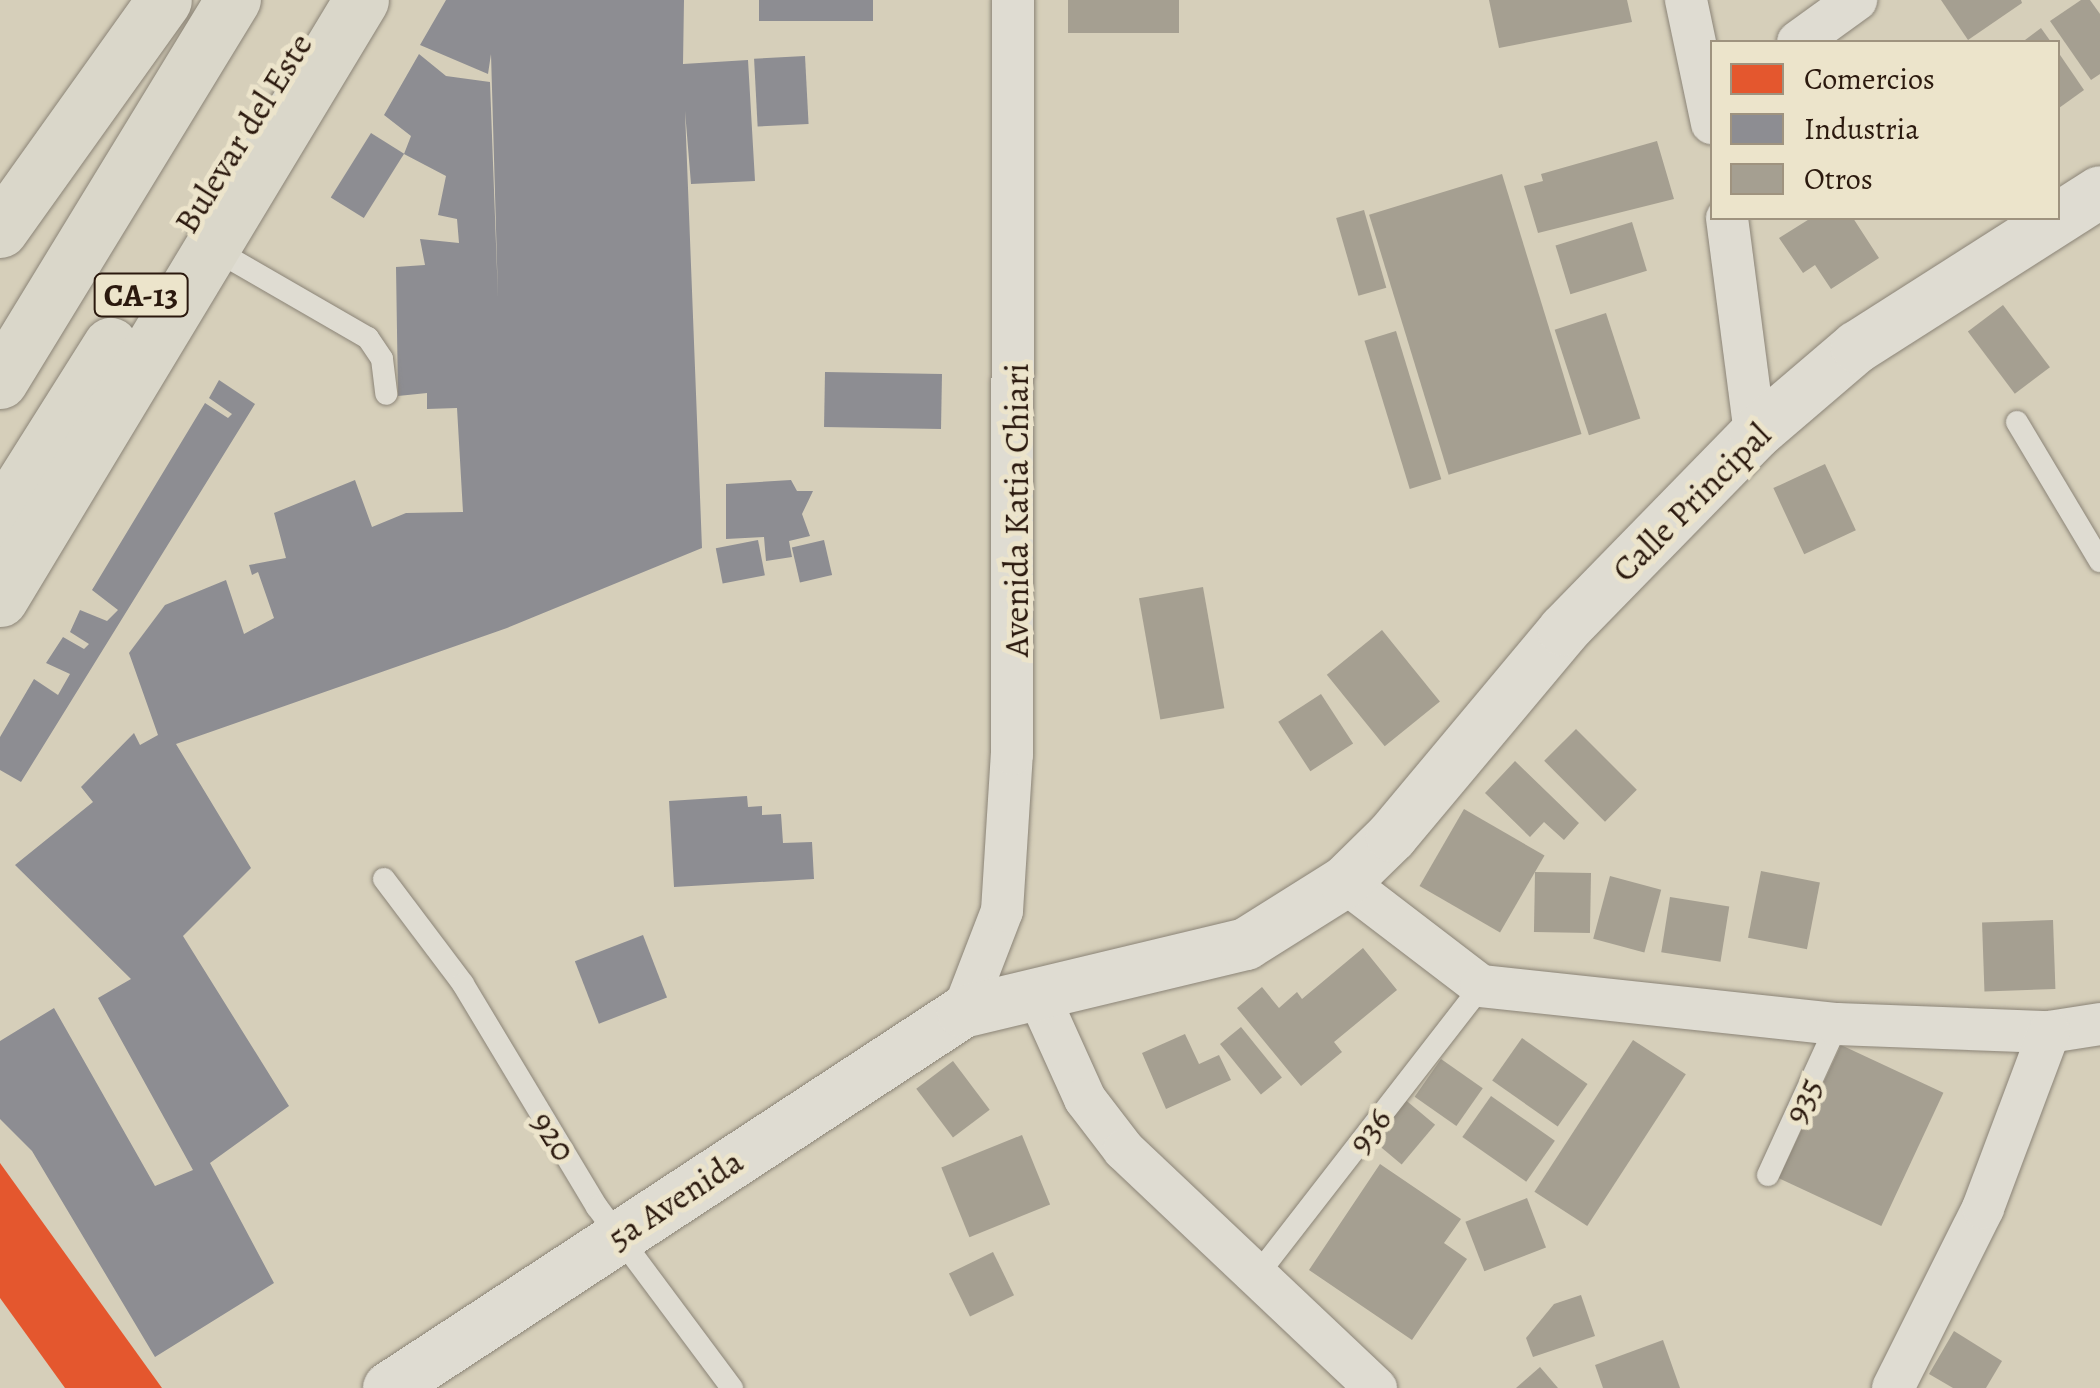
<!DOCTYPE html>
<html>
<head>
<meta charset="utf-8">
<style>
  body { margin:0 }
  #map { position:relative; width:2100px; height:1388px; overflow:hidden; background:#d6cfba; font-family:Alegreya,serif }
  div>[style] { position:absolute }
  .shops>* { inset:0; background:#e4572e }
  .industry>* { inset:0; background:#8d8d92; transform-origin:0 0 }
  .building>* { inset:0; background:#a59f91; transform-origin:0 0 }
  .roads { filter:drop-shadow(0 0 2px #8b8477) drop-shadow(0 0 2px #8b8477) }
  .service>* { height:22px; margin:-11px; padding:0 11px; transform-origin:11px; border-radius:11px; background:#dfdcd2 }
  .minor>* { height:42px; margin:-21px; padding:0 21px; transform-origin:21px; border-radius:21px; background:#dfdcd2 }
  .tertiary>* { height:52px; margin:-26px; padding:0 26px; transform-origin:26px; border-radius:26px; background:#dfdcd2 }
  .trunk>* { height:55px; margin:-27.5px; padding:0 27.5px; transform-origin:27.5px; border-radius:27.5px; background:#dad7ca }
  span { translate:-50% -50%; white-space:nowrap; text-align:center; line-height:1.15; -webkit-text-stroke:10px #ece4cb; paint-order:stroke }
  .shield-label span { padding:2px 8px; background:#ece4cb; border:2px solid; border-radius:8px; -webkit-text-stroke-width:0 }
  .shield-label { font-size:32px; color:#2b190e; font-weight:700 }
  .street-label { font-size:35px; color:#2b190e }
  .legend { position:absolute; left:1710px; top:40px; width:350px; height:180px; box-sizing:border-box; background:#ece4cb; border:2px solid #9f937f; margin:0; padding:12px 18px; list-style:none; font-size:30px; color:#2b190e }
  .legend li { display:flex; align-items:center; gap:20px; height:50px }
  .legend b { width:50px; border:2px solid #9f937f }
</style>
</head>
<body>
<div id="map">
  <div class="shops">
    <div style="clip-path:polygon(0 1163px,162px 1388px,65px 1388px,0 1298px)"></div>
  </div>
  <div class="industry">
    <div style="clip-path:polygon(446px 0,684px 0,683px 64px,748px 60px,755px 181px,691px 184px,685px 111px,702px 548px,507px 628px,176px 744px,251px 868px,183px 936px,289px 1106px,210px 1163px,274px 1283px,155px 1357px,32px 1151px,0 1119px,0 1041px,54px 1008px,155px 1186px,193px 1170px,98px 998px,131px 979px,15px 865px,93px 802px,81px 787px,134px 733px,140px 745px,158px 735px,129px 653px,165px 605px,226px 580px,244px 634px,274px 618px,258px 572px,252px 575px,249px 565px,286px 558px,274px 513px,355px 480px,372px 527px,406px 513px,463px 512px,457px 408px,427px 409px,427px 393px,398px 396px,396px 267px,425px 265px,420px 239px,459px 243px,457px 219px,438px 215px,446px 176px,404px 154px,411px 136px,384px 115px,419px 54px,446px 76px,490px 82px,498px 298px,491px 54px,488px 74px,420px 45px)"></div>
    <div style="left:759px;top:0;width:114px;height:21px"></div>
    <div style="left:805px;top:56px;width:68px;height:51px;rotate:87deg"></div>
    <div style="left:371px;top:133px;width:39px;height:76px;rotate:32deg"></div>
    <div style="left:825px;top:372px;width:117px;height:55px;rotate:1deg"></div>
    <div style="clip-path:polygon(219px 380px,255px 404px,21px 782px,0 770px,0 737px,34px 679px,58px 695px,70px 674px,46px 663px,63px 637px,84px 649px,89px 644px,70px 632px,80px 610px,107px 621px,118px 610px,92px 590px,205px 403px,228px 418px,232px 414px,209px 398px)"></div>
    <div style="clip-path:polygon(791px 480px,797px 491px,813px 491px,802px 514px,810px 536px,789px 541px,792px 557px,766px 561px,764px 537px,726px 539px,726px 484px)"></div>
    <div style="left:758px;top:540px;width:36px;height:43px;rotate:79deg"></div>
    <div style="left:824px;top:540px;width:36px;height:33px;rotate:77deg"></div>
    <div style="clip-path:polygon(747px 796px,748px 807px,762px 806px,762px 815px,781px 814px,783px 843px,812px 842px,814px 879px,674px 887px,669px 801px)"></div>
    <div style="left:643px;top:935px;width:67px;height:73px;rotate:69deg"></div>
  </div>
  <div class="building">
    <div style="left:1068px;top:0;width:111px;height:33px"></div>
    <div style="clip-path:polygon(1489px 0,1627px 0,1632px 22px,1499px 48px)"></div>
    <div style="clip-path:polygon(1941px 0,2021px 0,2022px 3px,1968px 40px)"></div>
    <div style="clip-path:polygon(2081px 0,2090px 0,2100px 14px,2100px 74px,2091px 80px,2050px 21px)"></div>
    <div style="clip-path:polygon(2041px 28px,2051px 42px,2026px 42px,2025px 40px)"></div>
    <div style="clip-path:polygon(2058px 52px,2084px 90px,2059px 108px,2058px 105px)"></div>
    <div style="clip-path:polygon(1657px 141px,1674px 199px,1538px 233px,1524px 186px,1543px 181px,1541px 174px)"></div>
    <div style="left:1502px;top:174px;width:272px;height:139px;rotate:73deg"></div>
    <div style="left:1364px;top:210px;width:81px;height:29px;rotate:74deg"></div>
    <div style="clip-path:polygon(1811px 218px,1853px 218px,1879px 258px,1831px 289px,1815px 265px,1803px 273px,1779px 238px)"></div>
    <div style="left:1632px;top:222px;width:51px;height:80px;rotate:73deg"></div>
    <div style="left:2003px;top:305px;width:78px;height:44px;rotate:53deg"></div>
    <div style="left:1606px;top:313px;width:111px;height:54px;rotate:72deg"></div>
    <div style="left:1396px;top:331px;width:155px;height:33px;rotate:73deg"></div>
    <div style="left:1825px;top:464px;width:73px;height:57px;rotate:65deg"></div>
    <div style="left:1203px;top:587px;width:123px;height:65px;rotate:80deg"></div>
    <div style="left:1382px;top:630px;width:92px;height:71px;rotate:51deg"></div>
    <div style="left:1321px;top:694px;width:59px;height:51px;rotate:57deg"></div>
    <div style="left:1576px;top:729px;width:86px;height:45px;rotate:45deg"></div>
    <div style="clip-path:polygon(1515px 761px,1579px 823px,1564px 840px,1544px 822px,1530px 837px,1485px 793px)"></div>
    <div style="left:1464px;top:809px;width:93px;height:89px;rotate:30deg"></div>
    <div style="left:1761px;top:871px;width:60px;height:68px;rotate:11deg"></div>
    <div style="left:1535px;top:872px;width:56px;height:60px;rotate:1deg"></div>
    <div style="left:1610px;top:876px;width:53px;height:65px;rotate:15deg"></div>
    <div style="left:1670px;top:897px;width:60px;height:56px;rotate:9deg"></div>
    <div style="left:2053px;top:920px;width:69px;height:71px;rotate:88deg"></div>
    <div style="clip-path:polygon(1363px 948px,1397px 990px,1334px 1042px,1342px 1052px,1301px 1086px,1237px 1008px,1262px 987px,1279px 1008px,1297px 992px,1302px 999px)"></div>
    <div style="left:1241px;top:1027px;width:65px;height:27px;rotate:51deg"></div>
    <div style="clip-path:polygon(1185px 1034px,1199px 1064px,1219px 1055px,1231px 1080px,1166px 1109px,1142px 1053px)"></div>
    <div style="left:1522px;top:1038px;width:80px;height:52px;rotate:35deg"></div>
    <div style="left:1633px;top:1040px;width:63px;height:181px;rotate:33deg"></div>
    <div style="left:1841px;top:1045px;width:113px;height:147px;rotate:25deg"></div>
    <div style="left:1441px;top:1059px;width:51px;height:46px;rotate:35deg"></div>
    <div style="left:953px;top:1061px;width:61px;height:46px;rotate:53deg"></div>
    <div style="left:1396px;top:1092px;width:51px;height:52px;rotate:40deg"></div>
    <div style="left:1491px;top:1096px;width:78px;height:50px;rotate:35deg"></div>
    <div style="left:1022px;top:1135px;width:75px;height:87px;rotate:68deg"></div>
    <div style="clip-path:polygon(1380px 1164px,1461px 1219px,1444px 1243px,1467px 1259px,1412px 1340px,1309px 1270px)"></div>
    <div style="left:1527px;top:1198px;width:53px;height:66px;rotate:69deg"></div>
    <div style="left:993px;top:1252px;width:48px;height:49px;rotate:64deg"></div>
    <div style="clip-path:polygon(1581px 1295px,1595px 1336px,1533px 1357px,1526px 1338px,1554px 1304px)"></div>
    <div style="clip-path:polygon(1954px 1331px,2002px 1361px,1986px 1388px,1953px 1388px,1929px 1374px)"></div>
    <div style="clip-path:polygon(1663px 1340px,1680px 1388px,1603px 1388px,1595px 1365px)"></div>
    <div style="clip-path:polygon(1540px 1367px,1558px 1388px,1516px 1388px)"></div>
  </div>
  <div class="roads">
    <div class="service">
      <div style="left:212px;top:248px;width:180px;rotate:30deg"></div>
      <div style="left:368px;top:338px;width:25px;rotate:56deg"></div>
      <div style="left:382px;top:359px;width:35px;rotate:83deg"></div>
      <div style="left:2017px;top:422px;width:162px;rotate:59.2deg"></div>
      <div style="left:384px;top:879px;width:131px;rotate:53deg"></div>
      <div style="left:463px;top:984px;width:260px;rotate:59deg"></div>
      <div style="left:597px;top:1207px;width:226px;rotate:53.3deg"></div>
      <div style="left:1768px;top:1175px;width:166px;rotate:-65.4deg"></div>
      <div style="left:1258px;top:1274px;width:364px;rotate:-52.2deg"></div>
    </div>
    <div class="minor">
      <div style="left:1686px;top:0;width:126px;rotate:78.1deg"></div>
      <div style="left:1798px;top:42px;width:72px;rotate:-35.9deg"></div>
      <div style="left:1727px;top:218px;width:218px;rotate:82.6deg"></div>
      <div style="left:1345px;top:882px;width:171px;rotate:37.4deg"></div>
      <div style="left:1481px;top:986px;width:358px;rotate:6.1deg"></div>
      <div style="left:1837px;top:1024px;width:212px;rotate:2.2deg"></div>
      <div style="left:2049px;top:1032px;width:52px;rotate:-8.9deg"></div>
      <div style="left:1039px;top:997px;width:112px;rotate:65.7deg"></div>
      <div style="left:1085px;top:1099px;width:64px;rotate:52.6deg"></div>
      <div style="left:1124px;top:1150px;width:347px;rotate:43.4deg"></div>
      <div style="left:963px;top:1012px;width:108px;rotate:-68.9deg"></div>
      <div style="left:1002px;top:911px;width:157px;rotate:-86.4deg"></div>
      <div style="left:1012px;top:754px;width:754px;rotate:-89.92deg"></div>
      <div style="left:1893px;top:1388px;width:201px;rotate:-63.4deg"></div>
      <div style="left:1983px;top:1208px;width:188px;rotate:-69.4deg"></div>
    </div>
    <div class="tertiary">
      <div style="left:389px;top:1388px;width:686px;rotate:-33.23deg"></div>
      <div style="left:963px;top:1012px;width:291px;rotate:-13.5deg"></div>
      <div style="left:1246px;top:944px;width:117px;rotate:-32.1deg"></div>
      <div style="left:1345px;top:882px;width:66px;rotate:-44.4deg"></div>
      <div style="left:1392px;top:836px;width:268px;rotate:-50.1deg"></div>
      <div style="left:1564px;top:630px;width:274px;rotate:-45.7deg"></div>
      <div style="left:1755px;top:434px;width:134px;rotate:-40.5deg"></div>
      <div style="left:1857px;top:347px;width:288px;rotate:-32.5deg"></div>
    </div>
    <div class="trunk">
      <div style="left:0;top:230px;width:282px;rotate:-54.5deg"></div>
      <div style="left:0;top:381px;width:447px;rotate:-58.6deg"></div>
      <div style="left:0;top:520px;width:207px;rotate:-57.8deg"></div>
      <div style="left:0;top:599px;width:699px;rotate:-58.92deg"></div>
    </div>
  </div>
  <div class="shield-label">
    <span style="left:141px;top:295px">CA-13</span>
  </div>
  <div class="street-label">
    <span style="left:243px;top:133px;rotate:-58deg">Bulevar del Este</span>
    <span style="left:1691px;top:502px;rotate:-45deg">Calle Principal</span>
    <span style="left:1016px;top:510px;rotate:-90deg">Avenida Katia Chiari</span>
    <span style="left:1802px;top:1100px;rotate:-65deg">935</span>
    <span style="left:1369px;top:1130px;rotate:-52deg">936</span>
    <span style="left:554px;top:1136px;rotate:58deg">920</span>
    <span style="left:675px;top:1199px;rotate:-33deg">5a Avenida</span>
  </div>
  <ul class="legend">
  <li><b style="height:28px;background:#e4572e"></b>Comercios</li>
  <li><b style="height:28px;background:#8d8d92"></b>Industria</li>
  <li><b style="height:28px;background:#a59f91"></b>Otros</li>
  </ul>
</div>
</body>
</html>
